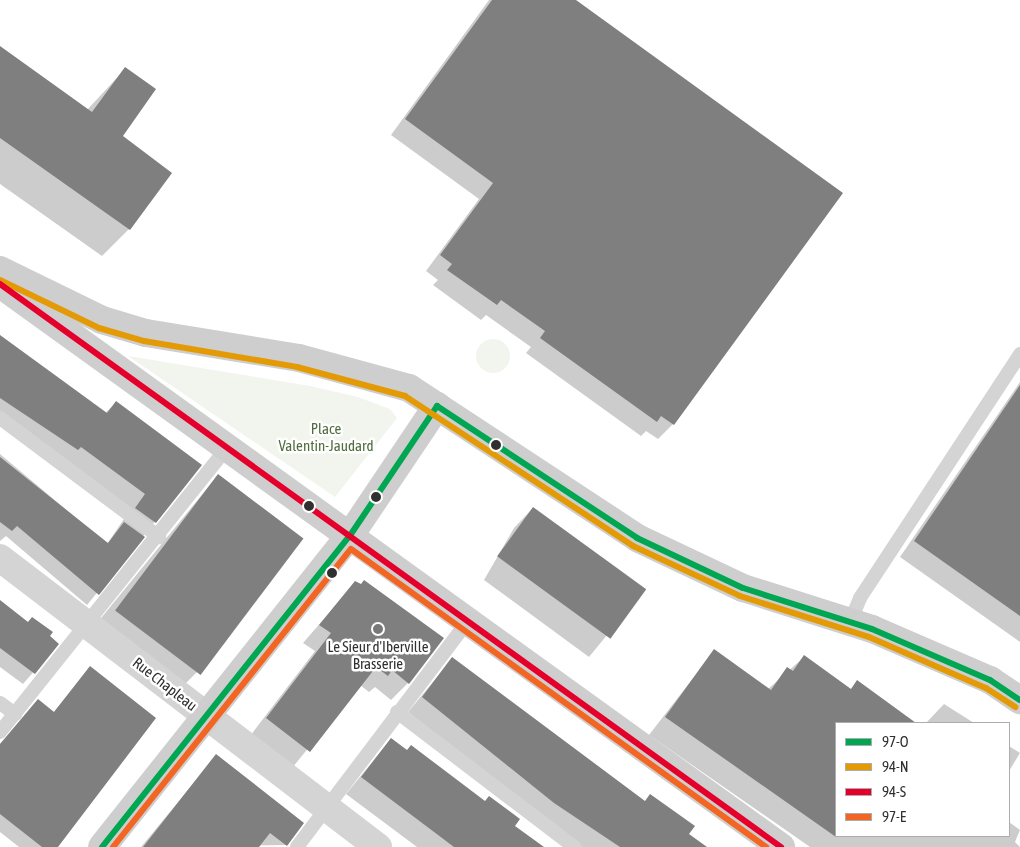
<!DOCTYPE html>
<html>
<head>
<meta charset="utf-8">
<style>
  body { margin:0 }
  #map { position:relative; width:1020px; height:847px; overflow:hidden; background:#fff; font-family:"Asap Condensed",sans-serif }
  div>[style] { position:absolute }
  .green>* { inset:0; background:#f1f5ed }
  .round { border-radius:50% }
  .shadow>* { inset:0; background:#0003 }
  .building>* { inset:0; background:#7f7f7f; transform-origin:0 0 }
  .service>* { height:14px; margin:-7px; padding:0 7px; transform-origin:7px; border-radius:7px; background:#d4d4d4 }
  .minor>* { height:28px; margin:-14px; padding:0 14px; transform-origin:14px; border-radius:14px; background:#d4d4d4 }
  .secondary>* { height:28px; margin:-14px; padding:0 14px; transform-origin:14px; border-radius:14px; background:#cecece }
  .bus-1>* { height:6px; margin:-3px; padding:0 3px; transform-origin:3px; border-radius:3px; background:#00a651 }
  .bus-2>* { height:6px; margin:-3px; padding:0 3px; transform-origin:3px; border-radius:3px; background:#e39a05 }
  .bus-3>* { height:6px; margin:-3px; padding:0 3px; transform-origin:3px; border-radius:3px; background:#e4002b }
  .bus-4>* { height:6px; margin:-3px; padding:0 3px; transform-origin:3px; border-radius:3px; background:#f26522 }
  .dots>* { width:14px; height:14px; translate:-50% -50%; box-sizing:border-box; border:2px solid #fff; border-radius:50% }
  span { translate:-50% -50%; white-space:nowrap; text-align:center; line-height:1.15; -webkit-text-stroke:5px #fff; paint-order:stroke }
  .park-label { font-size:15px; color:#506c3d }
  .poi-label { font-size:15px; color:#303030 }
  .street-label { font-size:15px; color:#303030 }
  .legend { position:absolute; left:835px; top:722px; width:175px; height:115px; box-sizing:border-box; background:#fff; border:1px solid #acacac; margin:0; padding:6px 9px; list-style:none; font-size:15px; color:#303030 }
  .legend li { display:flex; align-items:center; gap:10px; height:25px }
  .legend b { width:25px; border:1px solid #acacac }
</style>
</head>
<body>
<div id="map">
  <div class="green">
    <div class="round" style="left:476px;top:339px;width:34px;height:34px"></div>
    <div style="clip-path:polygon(128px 356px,310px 386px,358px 397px,390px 409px,397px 418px,335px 497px)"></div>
  </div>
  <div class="shadow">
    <div style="clip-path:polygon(489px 0,574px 0,673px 424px,658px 439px,646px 431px,641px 436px,526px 353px,531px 347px,486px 315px,481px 320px,433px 285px,438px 280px,426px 271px,479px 199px,391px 135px)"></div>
    <div style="clip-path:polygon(0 48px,87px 110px,125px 69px,121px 136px,171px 173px,129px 229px,102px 256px,0 184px)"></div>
    <div style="clip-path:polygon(0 336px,105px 413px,116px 403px,201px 465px,87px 605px,6px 536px,0 541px,0 454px,107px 544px,130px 510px,0 426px)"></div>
    <div style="clip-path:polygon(1020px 382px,1020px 642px,900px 557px)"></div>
    <div style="clip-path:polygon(218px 475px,197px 672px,182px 687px,97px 623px)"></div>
    <div style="clip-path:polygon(533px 508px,644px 590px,589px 657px,484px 580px,514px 528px)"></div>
    <div style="clip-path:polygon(355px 583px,408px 683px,391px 700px,375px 687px,369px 692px,360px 685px,292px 768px,250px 736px,315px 651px,303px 643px)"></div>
    <div style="clip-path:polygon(0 602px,27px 623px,32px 618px,58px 644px,23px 684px,0 667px)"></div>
    <div style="clip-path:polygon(714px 651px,768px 689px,804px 657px,850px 690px,858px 682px,914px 723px,836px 723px,836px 836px,1009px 836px,1009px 822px,1020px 830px,1015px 842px,1020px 847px,810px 847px,649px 735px)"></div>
    <div style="clip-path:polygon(452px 659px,705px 847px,579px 847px,408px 712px)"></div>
    <div style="clip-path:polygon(90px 668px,57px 847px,19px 847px,0 832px,0 744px,38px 701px,53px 713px)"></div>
    <div style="clip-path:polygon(944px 704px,974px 723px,926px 723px)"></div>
    <div style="clip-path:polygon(391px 739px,541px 847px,417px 847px,346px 794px)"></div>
    <div style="clip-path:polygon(1009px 746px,1020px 753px,1009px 771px)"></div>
    <div style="clip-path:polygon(216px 756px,303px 823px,286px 845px,141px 847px)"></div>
  </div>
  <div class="building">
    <div style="clip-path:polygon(492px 0,576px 0,843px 193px,674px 425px,661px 416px,657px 422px,540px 338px,545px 331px,501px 300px,497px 305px,447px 270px,452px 264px,440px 255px,493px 183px,405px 119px)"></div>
    <div style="clip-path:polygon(0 46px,92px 112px,125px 67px,156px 89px,123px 136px,172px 173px,130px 230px,0 138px)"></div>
    <div style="clip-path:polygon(0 335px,107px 413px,116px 401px,202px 465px,156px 523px,135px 508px,145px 494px,81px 447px,78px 450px,0 398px)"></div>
    <div style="clip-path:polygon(1020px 385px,1020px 616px,914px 541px)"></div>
    <div style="clip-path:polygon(0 457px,108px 543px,124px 522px,145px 537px,99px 595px,17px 526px,12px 531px,0 522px)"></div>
    <div style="left:218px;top:474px;width:107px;height:171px;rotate:37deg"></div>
    <div style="left:533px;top:507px;width:140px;height:61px;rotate:36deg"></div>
    <div style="clip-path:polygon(364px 580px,444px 638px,409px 684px,392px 670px,388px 676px,376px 667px,310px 752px,266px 718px,331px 633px,319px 625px,355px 581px,361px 584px)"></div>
    <div style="clip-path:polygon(0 600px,28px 622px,32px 617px,53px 632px,50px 636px,59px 644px,35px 674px,0 648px)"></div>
    <div style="clip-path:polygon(714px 649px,771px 690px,787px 667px,793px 671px,804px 655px,851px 689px,857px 680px,916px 723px,836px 723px,836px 837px,665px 717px)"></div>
    <div style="clip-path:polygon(452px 657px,645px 801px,650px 794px,695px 826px,689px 834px,707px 847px,620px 847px,554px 803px,422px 697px)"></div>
    <div style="clip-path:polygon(90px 666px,156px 718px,58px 847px,42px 847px,0 814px,0 744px,38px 699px,54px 712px)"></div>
    <div style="clip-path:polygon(391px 738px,407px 750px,411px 745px,485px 801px,489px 796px,520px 819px,515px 826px,544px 847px,454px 847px,361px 777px)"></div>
    <div style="clip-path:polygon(216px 754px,304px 823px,287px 846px,270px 833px,259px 847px,143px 847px)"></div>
  </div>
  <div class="service">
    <div style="left:0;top:418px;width:199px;rotate:36.8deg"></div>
    <div style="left:850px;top:622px;width:26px;rotate:-67deg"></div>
    <div style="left:860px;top:598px;width:292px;rotate:-56.7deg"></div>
    <div style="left:0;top:703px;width:19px;rotate:36deg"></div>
    <div style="left:397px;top:712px;width:223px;rotate:37.3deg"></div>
    <div style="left:0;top:732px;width:364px;rotate:-51.4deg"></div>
    <div style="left:297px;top:847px;width:283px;rotate:-52.9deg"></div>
  </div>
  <div class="minor">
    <div style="left:0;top:558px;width:476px;rotate:37.4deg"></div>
  </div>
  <div class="secondary">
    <div style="left:0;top:270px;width:114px;rotate:26.1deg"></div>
    <div style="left:102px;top:320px;width:46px;rotate:16.5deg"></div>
    <div style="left:146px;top:333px;width:155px;rotate:9.3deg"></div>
    <div style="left:299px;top:358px;width:114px;rotate:15.3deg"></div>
    <div style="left:409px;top:388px;width:273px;rotate:33.3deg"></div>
    <div style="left:637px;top:538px;width:117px;rotate:25.3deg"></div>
    <div style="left:743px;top:588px;width:135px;rotate:17.6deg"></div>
    <div style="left:872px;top:629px;width:129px;rotate:23.4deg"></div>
    <div style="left:990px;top:680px;width:36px;rotate:34deg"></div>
    <div style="left:0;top:284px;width:963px;rotate:35.79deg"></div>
    <div style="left:102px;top:847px;width:396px;rotate:-51.5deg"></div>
    <div style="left:349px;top:537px;width:158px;rotate:-56.1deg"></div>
  </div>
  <div class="bus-1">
    <div style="left:102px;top:847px;width:396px;rotate:-51.5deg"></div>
    <div style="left:349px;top:537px;width:158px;rotate:-56.1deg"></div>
    <div style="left:437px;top:406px;width:240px;rotate:33.4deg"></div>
    <div style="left:637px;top:538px;width:117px;rotate:25.3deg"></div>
    <div style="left:743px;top:588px;width:135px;rotate:17.6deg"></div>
    <div style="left:872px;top:629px;width:129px;rotate:23.4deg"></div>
    <div style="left:990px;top:680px;width:36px;rotate:34deg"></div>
  </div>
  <div class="bus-2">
    <div style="left:0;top:280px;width:110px;rotate:25.9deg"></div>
    <div style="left:99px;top:328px;width:47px;rotate:16.1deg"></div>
    <div style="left:144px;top:341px;width:155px;rotate:9.6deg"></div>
    <div style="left:297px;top:367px;width:112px;rotate:15deg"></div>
    <div style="left:405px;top:396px;width:273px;rotate:33.3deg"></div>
    <div style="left:633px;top:546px;width:118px;rotate:25deg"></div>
    <div style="left:740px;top:596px;width:135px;rotate:17.6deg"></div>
    <div style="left:869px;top:637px;width:128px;rotate:23.6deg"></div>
    <div style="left:986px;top:688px;width:35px;rotate:33deg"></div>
  </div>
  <div class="bus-3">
    <div style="left:0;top:284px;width:963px;rotate:35.79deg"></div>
  </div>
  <div class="bus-4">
    <div style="left:113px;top:847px;width:381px;rotate:-51.4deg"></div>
    <div style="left:351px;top:549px;width:511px;rotate:35.68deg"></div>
  </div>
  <div class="dots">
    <div style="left:496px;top:445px;background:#303030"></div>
    <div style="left:376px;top:497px;background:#303030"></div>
    <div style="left:309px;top:506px;background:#303030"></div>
    <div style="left:332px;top:573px;background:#303030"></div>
    <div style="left:378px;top:629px;background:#787878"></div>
  </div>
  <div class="park-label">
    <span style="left:326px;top:437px">Place<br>Valentin-Jaudard</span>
  </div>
  <div class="poi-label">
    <span style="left:378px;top:655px">Le Sieur d'Iberville<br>Brasserie</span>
  </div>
  <div class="street-label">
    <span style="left:165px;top:684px;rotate:38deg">Rue Chapleau</span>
  </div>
  <ul class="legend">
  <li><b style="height:6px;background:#00a651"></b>97-O</li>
  <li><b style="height:6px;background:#e39a05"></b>94-N</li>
  <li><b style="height:6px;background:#e4002b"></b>94-S</li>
  <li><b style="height:6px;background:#f26522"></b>97-E</li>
  </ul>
</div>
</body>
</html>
